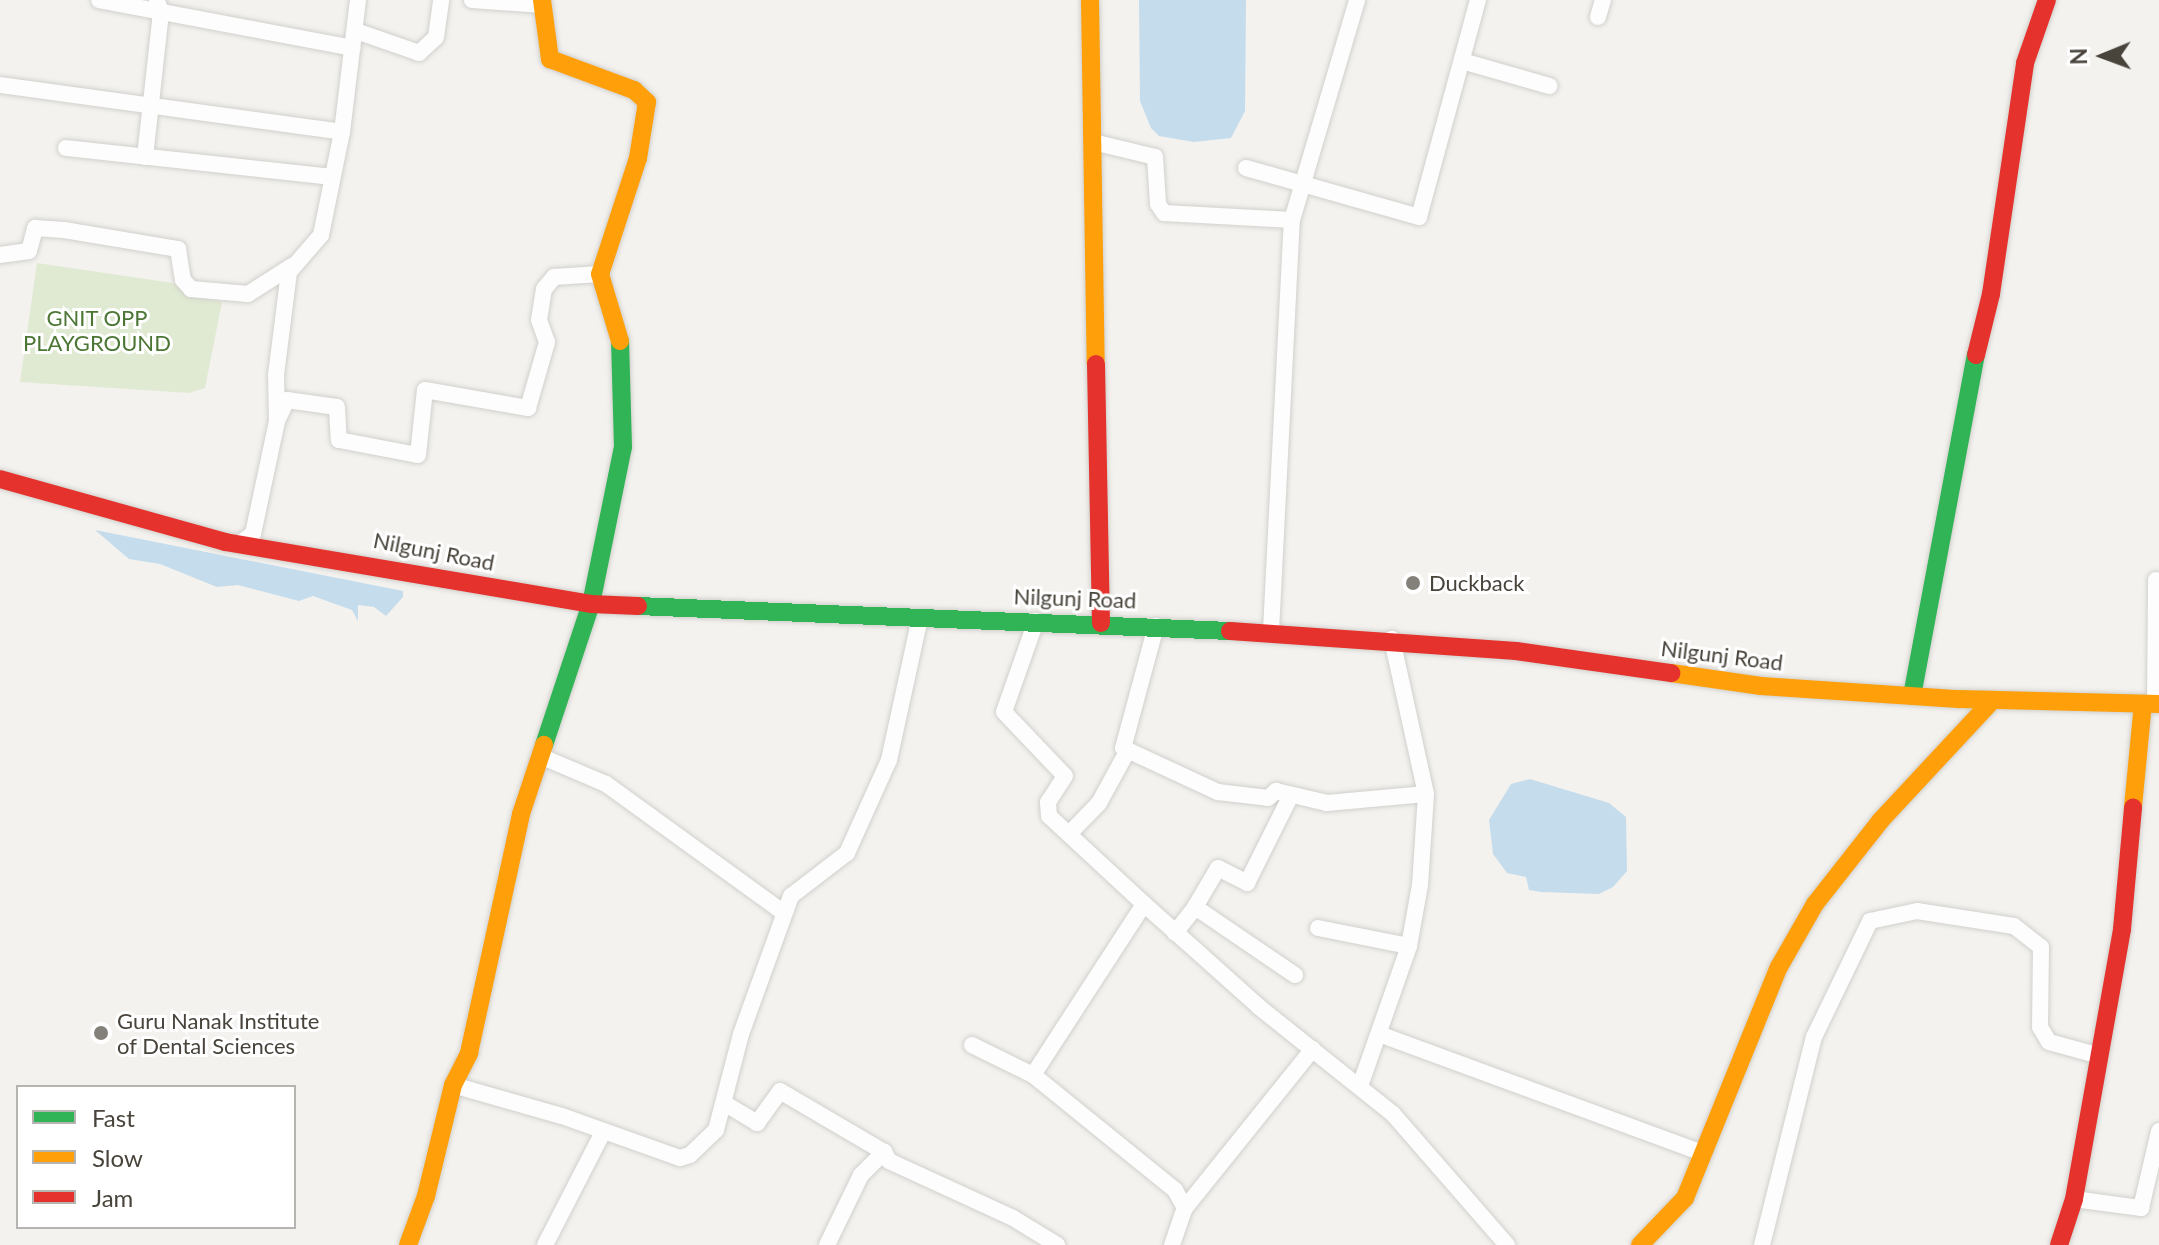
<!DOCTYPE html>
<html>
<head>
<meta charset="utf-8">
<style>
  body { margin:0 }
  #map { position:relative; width:2159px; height:1245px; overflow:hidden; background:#f3f2ef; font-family:Lato,sans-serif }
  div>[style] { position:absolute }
  .green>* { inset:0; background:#e0ead2 }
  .water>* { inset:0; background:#c5dcec }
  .roads { filter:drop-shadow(0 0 2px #d1d0cc) drop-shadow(0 0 2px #d1d0cc) }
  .street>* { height:16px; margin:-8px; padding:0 8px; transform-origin:8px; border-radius:8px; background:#fdfdfd }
  .fast>* { height:18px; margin:-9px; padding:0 9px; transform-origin:9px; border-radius:9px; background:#30b455 }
  .slow>* { height:18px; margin:-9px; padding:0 9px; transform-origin:9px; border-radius:9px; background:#ff9f0a }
  .jam>* { height:18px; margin:-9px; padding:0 9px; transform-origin:9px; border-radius:9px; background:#e5322d }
  .dots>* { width:22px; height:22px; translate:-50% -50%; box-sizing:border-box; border:4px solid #fff; border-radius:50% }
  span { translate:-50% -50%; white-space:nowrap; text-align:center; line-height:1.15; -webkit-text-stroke:6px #fff; paint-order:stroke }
  .park-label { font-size:22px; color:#4b7633 }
  .street-label { font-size:22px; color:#49443b }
  .poi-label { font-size:22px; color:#49443b }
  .left { translate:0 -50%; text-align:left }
  .legend { position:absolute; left:16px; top:1085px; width:280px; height:144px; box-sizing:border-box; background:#fff; border:2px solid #b6b4b1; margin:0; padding:10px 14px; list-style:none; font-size:24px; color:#49443b }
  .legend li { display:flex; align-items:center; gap:16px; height:40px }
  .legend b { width:40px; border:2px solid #b6b4b1 }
  .north { position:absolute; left:2063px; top:16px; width:80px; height:80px; -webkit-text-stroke:6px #fff; paint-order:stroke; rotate:269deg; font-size:22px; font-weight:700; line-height:32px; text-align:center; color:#49443b }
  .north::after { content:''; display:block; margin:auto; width:28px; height:36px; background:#49443b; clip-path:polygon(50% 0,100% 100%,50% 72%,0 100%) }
</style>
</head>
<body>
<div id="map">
  <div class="green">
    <div style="clip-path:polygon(37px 263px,173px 283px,187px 294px,222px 302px,205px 388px,189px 393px,20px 382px)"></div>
  </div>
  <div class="water">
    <div style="clip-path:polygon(1139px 0,1246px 0,1245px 111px,1231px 138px,1194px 142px,1159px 136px,1151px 128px,1140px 101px)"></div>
    <div style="clip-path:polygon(95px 530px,403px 591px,403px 597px,386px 616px,374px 607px,358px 605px,358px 621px,352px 610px,313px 596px,299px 601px,238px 585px,217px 587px,160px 564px,129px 559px)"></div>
    <div style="clip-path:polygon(1530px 779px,1609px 803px,1626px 817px,1627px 871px,1613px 887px,1599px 894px,1541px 892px,1529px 890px,1526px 877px,1507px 873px,1493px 854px,1489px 820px,1511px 784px)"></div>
  </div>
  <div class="roads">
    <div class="street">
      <div style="left:99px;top:0;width:258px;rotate:10.7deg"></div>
      <div style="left:472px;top:0;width:71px;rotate:4deg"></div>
      <div style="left:1598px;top:17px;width:18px;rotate:-74deg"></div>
      <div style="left:356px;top:31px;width:67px;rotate:19.2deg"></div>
      <div style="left:419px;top:53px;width:23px;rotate:-43deg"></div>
      <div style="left:436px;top:37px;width:37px;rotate:-82deg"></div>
      <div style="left:1462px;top:61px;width:91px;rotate:16deg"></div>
      <div style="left:0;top:85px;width:345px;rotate:7.8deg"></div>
      <div style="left:342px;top:132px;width:133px;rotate:-83.1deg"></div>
      <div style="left:1093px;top:142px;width:64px;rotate:13.6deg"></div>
      <div style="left:1155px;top:157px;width:47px;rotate:86.3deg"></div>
      <div style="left:1158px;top:204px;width:11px;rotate:56deg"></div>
      <div style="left:1164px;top:213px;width:128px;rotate:3.1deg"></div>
      <div style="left:66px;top:148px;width:267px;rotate:6.2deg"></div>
      <div style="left:145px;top:157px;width:146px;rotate:-83.7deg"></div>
      <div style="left:161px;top:12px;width:12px;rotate:-110deg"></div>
      <div style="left:1246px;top:168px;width:180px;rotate:15.8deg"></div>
      <div style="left:1419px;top:217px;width:225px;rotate:-74.8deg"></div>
      <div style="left:0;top:255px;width:29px;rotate:-8deg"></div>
      <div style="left:29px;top:251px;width:24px;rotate:-75deg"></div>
      <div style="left:35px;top:228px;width:29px;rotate:4deg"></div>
      <div style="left:64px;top:230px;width:116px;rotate:9.5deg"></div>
      <div style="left:178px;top:249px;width:31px;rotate:81deg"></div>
      <div style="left:183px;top:280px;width:12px;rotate:48deg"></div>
      <div style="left:191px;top:289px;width:57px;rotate:5deg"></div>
      <div style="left:248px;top:294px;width:52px;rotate:-32.5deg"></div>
      <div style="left:277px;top:421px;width:23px;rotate:-65deg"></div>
      <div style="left:287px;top:400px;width:50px;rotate:8deg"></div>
      <div style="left:337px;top:407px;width:33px;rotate:87deg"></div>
      <div style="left:339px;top:440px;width:80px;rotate:10.8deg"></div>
      <div style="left:418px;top:455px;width:65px;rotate:-83.9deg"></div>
      <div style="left:425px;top:390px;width:105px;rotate:9.9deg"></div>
      <div style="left:528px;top:408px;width:69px;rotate:-73.9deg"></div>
      <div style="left:547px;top:342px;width:23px;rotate:-110deg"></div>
      <div style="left:539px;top:320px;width:31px;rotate:-81deg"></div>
      <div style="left:544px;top:289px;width:16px;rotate:-50deg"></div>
      <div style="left:554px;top:277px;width:46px;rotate:-3.7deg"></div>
      <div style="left:239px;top:544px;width:17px;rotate:-36deg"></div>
      <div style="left:253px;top:534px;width:116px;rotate:-78deg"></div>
      <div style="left:277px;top:421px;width:46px;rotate:-91.2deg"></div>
      <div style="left:276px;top:375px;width:104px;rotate:-82.8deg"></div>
      <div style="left:289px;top:272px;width:49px;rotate:-49.1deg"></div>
      <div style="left:321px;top:235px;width:105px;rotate:-78.5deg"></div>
      <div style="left:1036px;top:621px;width:96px;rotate:109.4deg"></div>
      <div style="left:1004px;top:712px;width:88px;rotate:46.4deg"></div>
      <div style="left:1065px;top:776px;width:31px;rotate:123deg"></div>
      <div style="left:1048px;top:802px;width:14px;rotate:86deg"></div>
      <div style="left:1049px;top:816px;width:129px;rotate:42.8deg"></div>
      <div style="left:1156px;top:626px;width:126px;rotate:105.1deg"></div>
      <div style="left:1123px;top:748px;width:105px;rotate:24.9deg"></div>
      <div style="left:1218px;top:792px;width:50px;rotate:6.8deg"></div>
      <div style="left:1268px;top:798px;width:11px;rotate:-41deg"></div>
      <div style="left:1276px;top:791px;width:52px;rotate:13.2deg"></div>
      <div style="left:1327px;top:803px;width:99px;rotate:-5.2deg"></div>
      <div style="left:1271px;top:631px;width:412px;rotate:-87.1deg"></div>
      <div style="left:1292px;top:220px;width:229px;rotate:-73.5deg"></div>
      <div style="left:2155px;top:704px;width:124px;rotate:-89.5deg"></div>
      <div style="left:540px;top:756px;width:72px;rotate:23deg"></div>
      <div style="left:606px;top:784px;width:220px;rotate:35.9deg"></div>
      <div style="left:1069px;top:834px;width:43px;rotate:-45.9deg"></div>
      <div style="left:1099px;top:803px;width:60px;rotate:-61.3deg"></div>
      <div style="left:1195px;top:907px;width:45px;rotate:-59.5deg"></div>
      <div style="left:1218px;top:868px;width:33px;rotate:27deg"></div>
      <div style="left:1247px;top:883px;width:98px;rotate:-63.4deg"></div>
      <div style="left:1318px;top:928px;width:93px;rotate:11.2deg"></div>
      <div style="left:1175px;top:933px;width:33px;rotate:-52deg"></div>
      <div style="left:1195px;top:907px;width:121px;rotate:34.2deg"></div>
      <div style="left:1379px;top:1034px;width:344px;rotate:20.2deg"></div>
      <div style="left:972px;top:1045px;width:68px;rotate:26.2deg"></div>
      <div style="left:453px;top:1085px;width:113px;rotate:15.9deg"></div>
      <div style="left:562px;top:1116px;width:125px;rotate:19.6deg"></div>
      <div style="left:680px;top:1158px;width:10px;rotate:-17deg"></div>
      <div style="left:690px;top:1155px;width:36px;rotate:-44deg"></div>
      <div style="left:716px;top:1130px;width:99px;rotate:-75.4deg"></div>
      <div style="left:741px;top:1034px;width:147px;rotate:-70.1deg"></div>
      <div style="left:791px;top:896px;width:71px;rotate:-37.5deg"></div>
      <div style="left:847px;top:853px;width:102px;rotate:-65.7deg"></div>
      <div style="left:889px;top:760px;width:145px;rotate:-77.7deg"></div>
      <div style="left:1360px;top:1086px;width:148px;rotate:-70.7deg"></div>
      <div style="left:1409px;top:946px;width:62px;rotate:-79.8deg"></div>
      <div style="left:1420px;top:885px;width:91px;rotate:-86.2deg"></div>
      <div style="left:1426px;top:794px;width:159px;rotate:-102.4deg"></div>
      <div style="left:724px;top:1103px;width:39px;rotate:31deg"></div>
      <div style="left:757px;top:1123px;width:39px;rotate:-54deg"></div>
      <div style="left:780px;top:1091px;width:121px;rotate:30.4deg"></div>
      <div style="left:2074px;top:1199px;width:68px;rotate:7.7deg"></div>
      <div style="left:2141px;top:1208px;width:79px;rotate:-76.8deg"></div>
      <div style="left:1185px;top:1208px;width:204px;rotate:-51.2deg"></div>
      <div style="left:545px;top:1245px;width:127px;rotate:-62.8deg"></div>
      <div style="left:827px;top:1245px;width:78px;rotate:-64.1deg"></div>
      <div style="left:861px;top:1175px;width:33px;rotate:-45deg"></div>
      <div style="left:884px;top:1152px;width:10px;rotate:61deg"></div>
      <div style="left:889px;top:1161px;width:136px;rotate:24.7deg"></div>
      <div style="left:1013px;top:1218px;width:52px;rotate:31.5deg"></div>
      <div style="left:1172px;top:1245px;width:39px;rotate:-71deg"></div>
      <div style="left:1185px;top:1208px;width:21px;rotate:-119deg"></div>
      <div style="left:1175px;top:1190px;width:183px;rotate:-141deg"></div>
      <div style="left:1033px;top:1075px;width:204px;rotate:-57deg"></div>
      <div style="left:1144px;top:904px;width:154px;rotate:41.8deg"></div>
      <div style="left:1259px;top:1007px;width:171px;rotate:38.6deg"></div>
      <div style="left:1393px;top:1114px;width:174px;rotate:49deg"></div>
      <div style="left:1762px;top:1245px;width:214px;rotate:-76deg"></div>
      <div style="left:1814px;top:1037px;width:129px;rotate:-64.2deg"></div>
      <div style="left:1870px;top:921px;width:48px;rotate:-12deg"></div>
      <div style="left:1917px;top:911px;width:98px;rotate:8.8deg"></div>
      <div style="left:2014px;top:926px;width:34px;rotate:38deg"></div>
      <div style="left:2041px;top:947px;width:80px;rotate:90.7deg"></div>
      <div style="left:2040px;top:1027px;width:17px;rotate:59deg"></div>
      <div style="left:2049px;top:1042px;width:53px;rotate:15.4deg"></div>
    </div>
    <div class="fast">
      <div style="left:638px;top:606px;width:593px;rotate:2.42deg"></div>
      <div style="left:1912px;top:696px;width:347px;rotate:-79.4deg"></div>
      <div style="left:544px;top:745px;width:149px;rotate:-71.6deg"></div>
      <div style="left:591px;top:604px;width:160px;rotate:-78.5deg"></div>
      <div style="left:623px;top:447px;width:106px;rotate:-91.6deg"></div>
    </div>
    <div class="slow">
      <div style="left:542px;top:0;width:60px;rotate:82.3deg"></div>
      <div style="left:550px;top:59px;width:90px;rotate:20.3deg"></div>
      <div style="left:634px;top:90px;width:18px;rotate:43deg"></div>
      <div style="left:647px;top:102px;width:57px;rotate:99.1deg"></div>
      <div style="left:638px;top:158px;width:122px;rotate:108.1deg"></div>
      <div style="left:600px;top:274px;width:70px;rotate:73.4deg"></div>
      <div style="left:1090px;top:0;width:364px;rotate:89.1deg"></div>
      <div style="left:1671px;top:673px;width:91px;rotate:8.2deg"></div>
      <div style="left:1761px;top:686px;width:198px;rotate:3.8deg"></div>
      <div style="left:1959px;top:699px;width:200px;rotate:1.4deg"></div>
      <div style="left:2133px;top:807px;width:103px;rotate:-84.5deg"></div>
      <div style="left:408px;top:1245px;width:52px;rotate:-69.8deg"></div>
      <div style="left:426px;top:1196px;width:114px;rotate:-76.3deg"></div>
      <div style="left:453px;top:1085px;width:36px;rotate:-63deg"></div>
      <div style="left:469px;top:1053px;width:245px;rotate:-77.7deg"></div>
      <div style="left:521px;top:814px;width:73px;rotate:-71.6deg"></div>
      <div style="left:1640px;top:1245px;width:65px;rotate:-46.2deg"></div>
      <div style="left:1685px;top:1198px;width:249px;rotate:-67.9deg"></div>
      <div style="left:1779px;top:967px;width:73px;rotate:-60.3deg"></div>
      <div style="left:1815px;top:904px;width:107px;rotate:-51.8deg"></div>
      <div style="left:1881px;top:820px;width:164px;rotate:-47deg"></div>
    </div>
    <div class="jam">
      <div style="left:1976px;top:355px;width:63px;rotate:-76.2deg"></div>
      <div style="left:1991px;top:294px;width:233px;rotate:-81.6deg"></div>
      <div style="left:2025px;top:63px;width:67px;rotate:-70.8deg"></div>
      <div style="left:1096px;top:364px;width:259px;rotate:88.9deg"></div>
      <div style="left:0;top:479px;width:234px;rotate:15.6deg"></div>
      <div style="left:225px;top:542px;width:371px;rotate:9.6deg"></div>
      <div style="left:591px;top:604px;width:47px;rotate:2.4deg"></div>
      <div style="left:1230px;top:631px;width:287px;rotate:4deg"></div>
      <div style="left:1516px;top:651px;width:157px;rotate:8.1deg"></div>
      <div style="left:2059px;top:1245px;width:48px;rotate:-71.9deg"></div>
      <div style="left:2074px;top:1199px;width:274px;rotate:-79.9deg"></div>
      <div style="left:2122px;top:929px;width:122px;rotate:-84.8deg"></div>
    </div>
  </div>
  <div class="dots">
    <div style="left:1413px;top:583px;background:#84817a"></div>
    <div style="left:101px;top:1033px;background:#84817a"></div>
  </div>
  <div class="park-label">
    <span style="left:97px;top:330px">GNIT OPP<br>PLAYGROUND</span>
  </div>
  <div class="street-label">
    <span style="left:434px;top:551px;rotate:11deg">Nilgunj Road</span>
    <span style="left:1075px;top:598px;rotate:2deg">Nilgunj Road</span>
    <span style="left:1722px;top:655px;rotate:7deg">Nilgunj Road</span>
  </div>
  <div class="poi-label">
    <span class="left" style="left:1429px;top:583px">Duckback</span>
    <span class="left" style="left:117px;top:1033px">Guru Nanak Institute<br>of Dental Sciences</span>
  </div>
  <ul class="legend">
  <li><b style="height:10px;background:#30b455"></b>Fast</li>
  <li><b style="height:10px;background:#ff9f0a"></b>Slow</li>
  <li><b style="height:10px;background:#e5322d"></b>Jam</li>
  </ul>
  <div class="north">N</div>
</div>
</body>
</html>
